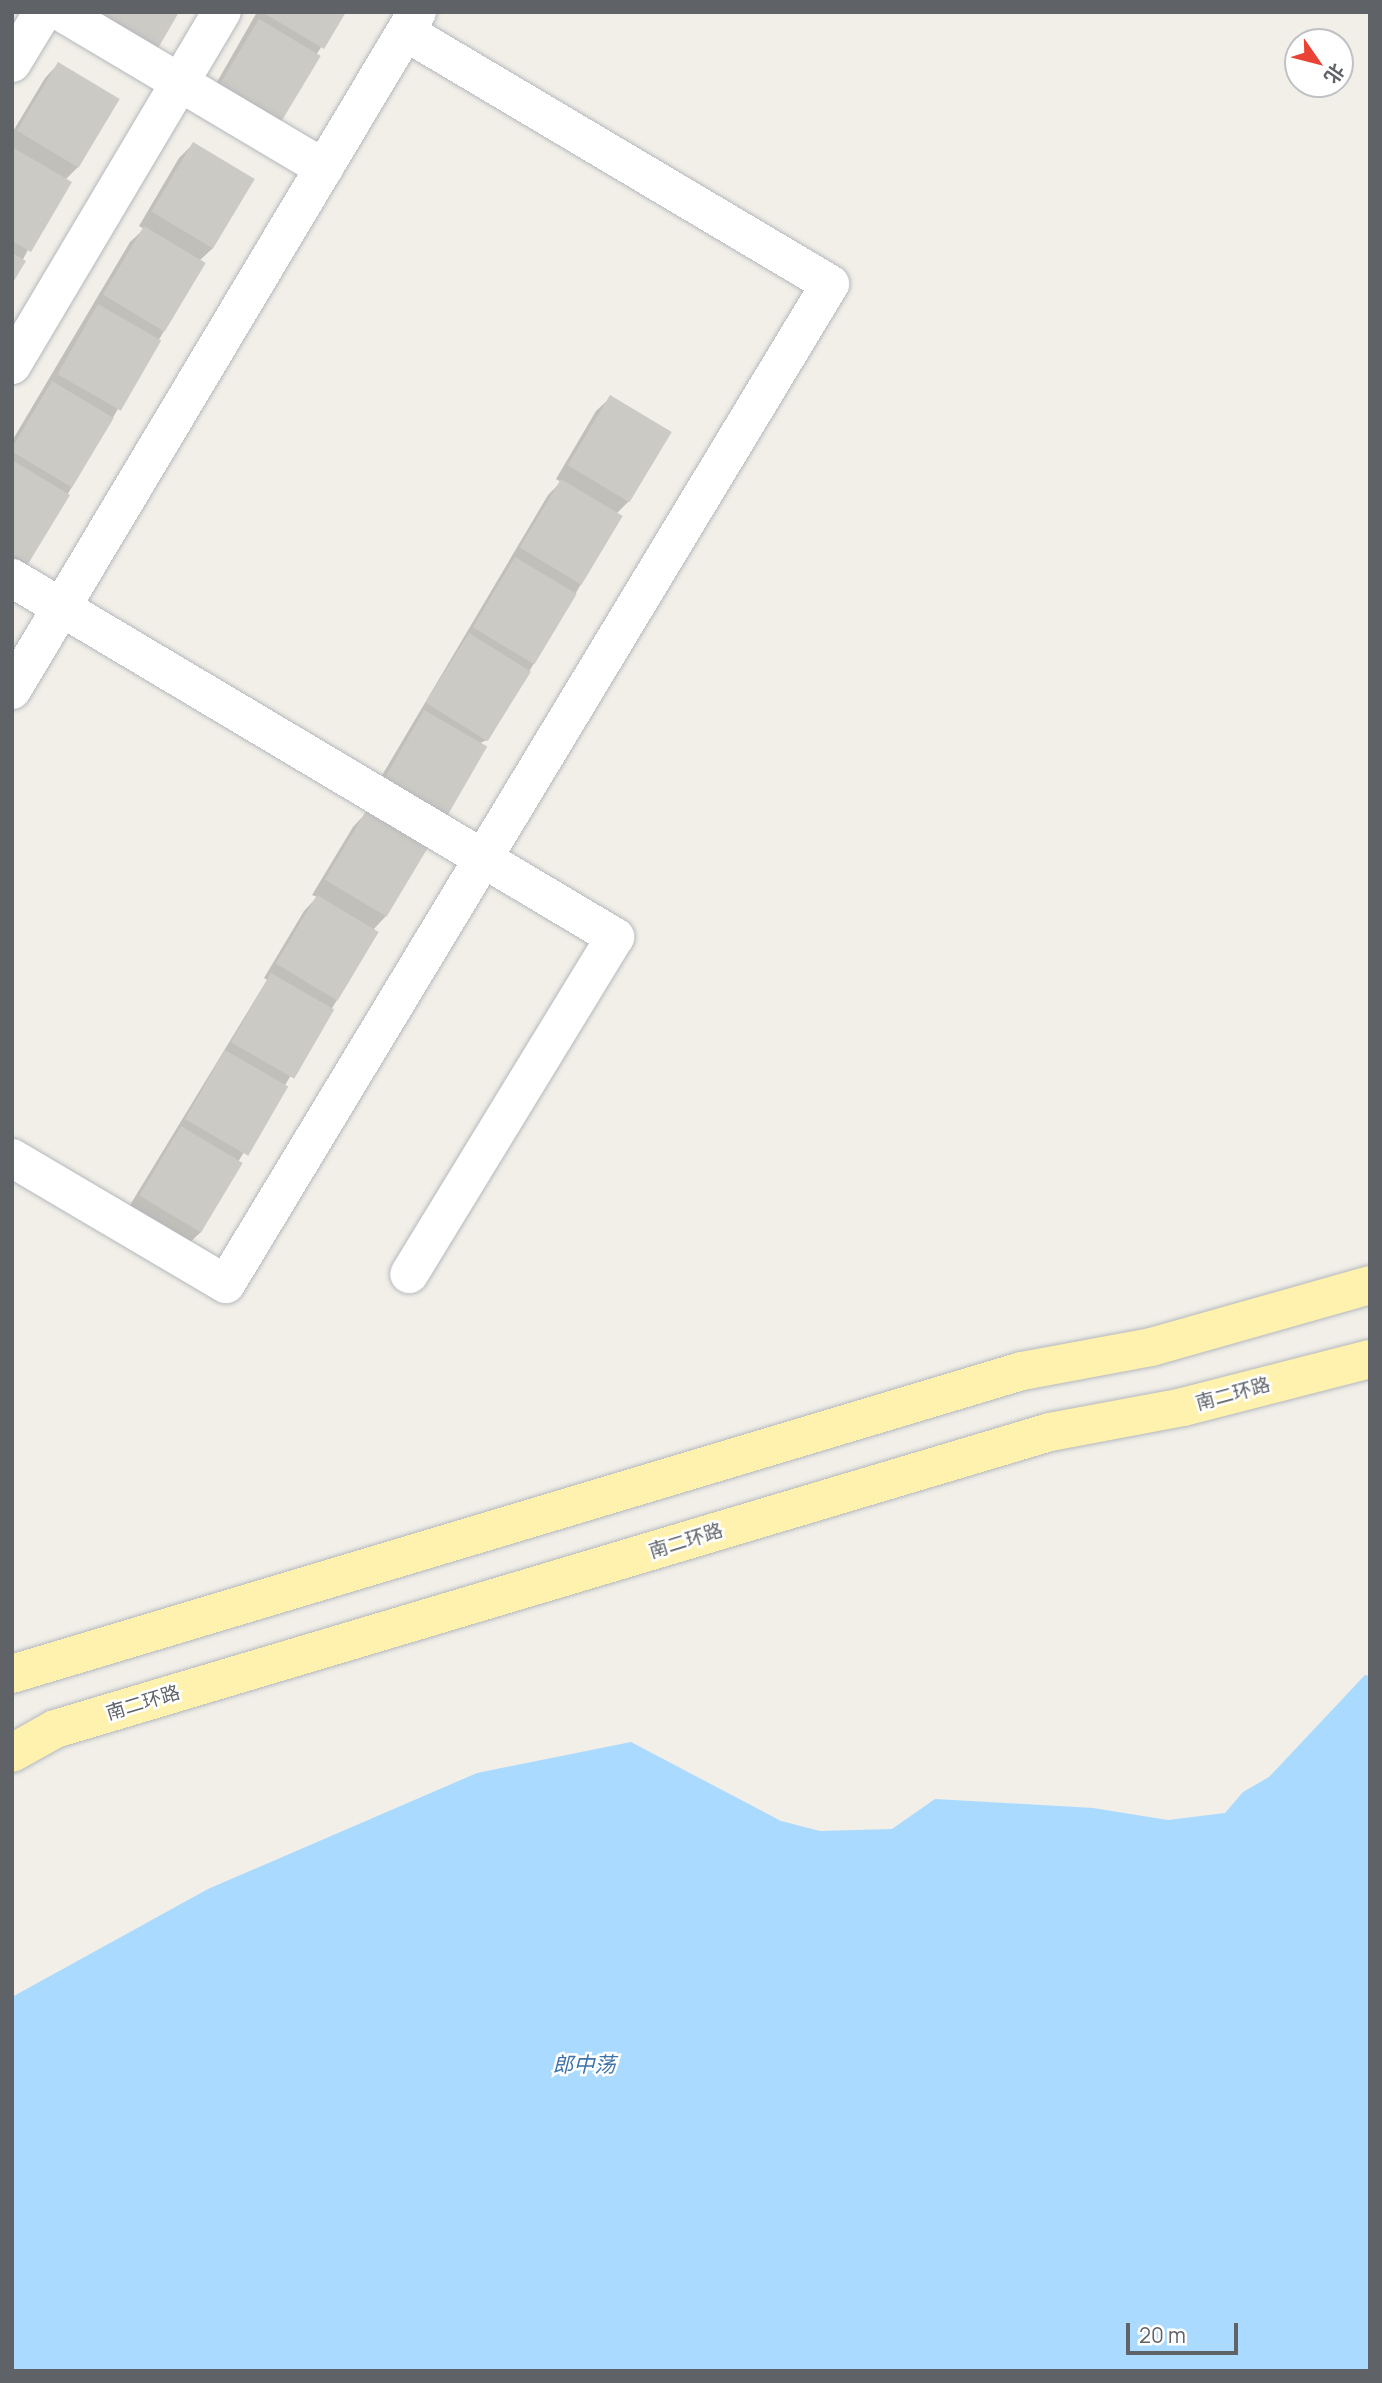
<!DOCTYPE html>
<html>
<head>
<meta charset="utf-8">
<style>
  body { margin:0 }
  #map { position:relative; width:1382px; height:2383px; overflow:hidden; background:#f1efe8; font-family:Manrope,"Noto Sans SC",sans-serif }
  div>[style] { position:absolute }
  .water>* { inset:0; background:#aadaff }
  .shadow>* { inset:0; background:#0003 }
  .building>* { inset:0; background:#cccac5; transform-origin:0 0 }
  .roads { filter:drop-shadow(0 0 2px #b5b8bc) drop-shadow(0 0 2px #b5b8bc) }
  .minor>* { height:38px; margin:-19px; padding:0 19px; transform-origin:19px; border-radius:19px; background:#fff }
  .major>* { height:38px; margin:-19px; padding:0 19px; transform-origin:19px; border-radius:19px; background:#fff2af }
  span { translate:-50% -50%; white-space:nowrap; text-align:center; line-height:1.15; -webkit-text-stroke:5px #fff; paint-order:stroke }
  .street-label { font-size:19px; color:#5f6368 }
  .water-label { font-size:21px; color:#4174aa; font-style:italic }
  .frame { position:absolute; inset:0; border:14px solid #5f6368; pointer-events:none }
  .north { position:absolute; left:1284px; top:28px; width:70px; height:70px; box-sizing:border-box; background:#fff; border:2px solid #bfc1c3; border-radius:50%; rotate:125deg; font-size:19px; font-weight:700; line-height:28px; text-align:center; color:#5f6368 }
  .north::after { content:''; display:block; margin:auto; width:24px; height:32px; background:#ea4335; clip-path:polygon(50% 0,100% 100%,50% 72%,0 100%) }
  .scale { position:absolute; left:1126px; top:2323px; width:112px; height:32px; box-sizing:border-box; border:4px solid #5f6368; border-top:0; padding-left:9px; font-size:21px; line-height:24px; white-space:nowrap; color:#5f6368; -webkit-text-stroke:5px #fff; paint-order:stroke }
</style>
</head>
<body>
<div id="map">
  <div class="water">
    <div style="clip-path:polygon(1365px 1675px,1370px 1676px,1370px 2371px,12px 2371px,12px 1997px,208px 1889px,477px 1773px,631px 1742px,781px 1821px,820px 1831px,892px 1829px,935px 1799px,1093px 1808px,1168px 1820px,1225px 1813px,1243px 1792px,1269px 1777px)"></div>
  </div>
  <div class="shadow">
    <div style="clip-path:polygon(257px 12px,344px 12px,316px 55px,205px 103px)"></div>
    <div style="clip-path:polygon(58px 64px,78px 167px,65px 180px,12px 280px,12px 133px,45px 78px)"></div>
    <div style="clip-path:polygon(193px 144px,213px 248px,199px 261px,164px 331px,27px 563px,13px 577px,12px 441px,130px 242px,144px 229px,139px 226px,179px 158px)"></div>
    <div style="clip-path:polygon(610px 398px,629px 501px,616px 514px,621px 517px,489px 739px,371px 794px,548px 495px,561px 482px,556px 479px,596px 411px)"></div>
    <div style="clip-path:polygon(366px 813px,386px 916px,373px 930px,337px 1000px,238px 1162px,201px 1232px,187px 1245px,127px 1210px,267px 980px,264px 978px,304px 911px,317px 897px,312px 895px,353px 827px)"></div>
  </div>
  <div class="building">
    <div style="clip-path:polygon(93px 12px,179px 12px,157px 50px)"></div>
    <div style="clip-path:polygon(262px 12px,346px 12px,324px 49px)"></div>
    <div style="left:259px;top:19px;width:72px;height:82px;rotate:31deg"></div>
    <div style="left:58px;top:62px;width:72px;height:80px;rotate:31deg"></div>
    <div style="left:193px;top:142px;width:72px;height:81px;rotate:31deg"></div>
    <div style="clip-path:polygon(12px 147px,72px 182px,31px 252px,12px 241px)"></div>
    <div style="left:144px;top:226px;width:72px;height:80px;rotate:31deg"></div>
    <div style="clip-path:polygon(12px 253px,26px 261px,12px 284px)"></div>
    <div style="left:98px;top:304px;width:73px;height:81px;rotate:30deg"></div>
    <div style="left:52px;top:381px;width:72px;height:81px;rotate:31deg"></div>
    <div style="left:610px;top:395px;width:72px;height:82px;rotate:31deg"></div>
    <div style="clip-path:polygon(12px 460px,70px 495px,28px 564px,12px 554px)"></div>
    <div style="left:561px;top:479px;width:72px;height:80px;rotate:31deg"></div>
    <div style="left:515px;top:557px;width:72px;height:82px;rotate:31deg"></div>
    <div style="left:469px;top:633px;width:73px;height:82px;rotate:32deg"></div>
    <div style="left:424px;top:710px;width:73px;height:81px;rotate:30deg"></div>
    <div style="left:366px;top:811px;width:72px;height:80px;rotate:31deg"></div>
    <div style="left:317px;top:895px;width:72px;height:80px;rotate:31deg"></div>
    <div style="left:271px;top:973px;width:73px;height:80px;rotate:30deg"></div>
    <div style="left:225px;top:1050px;width:73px;height:80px;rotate:30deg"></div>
    <div style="left:181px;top:1126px;width:72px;height:81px;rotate:31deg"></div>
  </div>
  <div class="roads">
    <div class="minor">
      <div style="left:61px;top:12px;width:306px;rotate:30.7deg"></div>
      <div style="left:12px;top:63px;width:60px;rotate:-58.7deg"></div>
      <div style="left:12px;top:365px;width:411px;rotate:-59.3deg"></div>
      <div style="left:12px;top:578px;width:702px;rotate:30.77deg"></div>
      <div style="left:615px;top:937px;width:395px;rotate:121.4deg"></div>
      <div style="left:12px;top:690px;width:790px;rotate:-59.15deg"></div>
      <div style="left:12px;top:1158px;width:248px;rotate:30.5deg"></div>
      <div style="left:226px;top:1284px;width:1168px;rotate:-58.87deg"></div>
      <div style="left:830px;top:284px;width:494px;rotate:-149.3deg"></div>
    </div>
    <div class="major">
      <div style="left:12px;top:1674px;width:1054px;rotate:-16.7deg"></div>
      <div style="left:1022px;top:1371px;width:131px;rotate:-10.5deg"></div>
      <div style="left:1151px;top:1347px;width:228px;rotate:-15.8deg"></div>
      <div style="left:12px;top:1753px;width:49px;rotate:-29.2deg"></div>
      <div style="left:55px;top:1729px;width:1038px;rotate:-16.62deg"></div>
      <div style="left:1050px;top:1432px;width:135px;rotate:-10.6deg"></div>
      <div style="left:1183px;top:1407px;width:193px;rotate:-14.4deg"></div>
    </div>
  </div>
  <div class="street-label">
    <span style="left:1233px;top:1394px;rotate:-15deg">南二环路</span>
    <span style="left:686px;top:1541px;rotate:-17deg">南二环路</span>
    <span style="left:143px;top:1703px;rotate:-17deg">南二环路</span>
  </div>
  <div class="water-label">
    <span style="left:584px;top:2064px">郎中荡</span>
  </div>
  <div class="frame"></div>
  <div class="north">北</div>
  <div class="scale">20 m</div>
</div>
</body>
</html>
